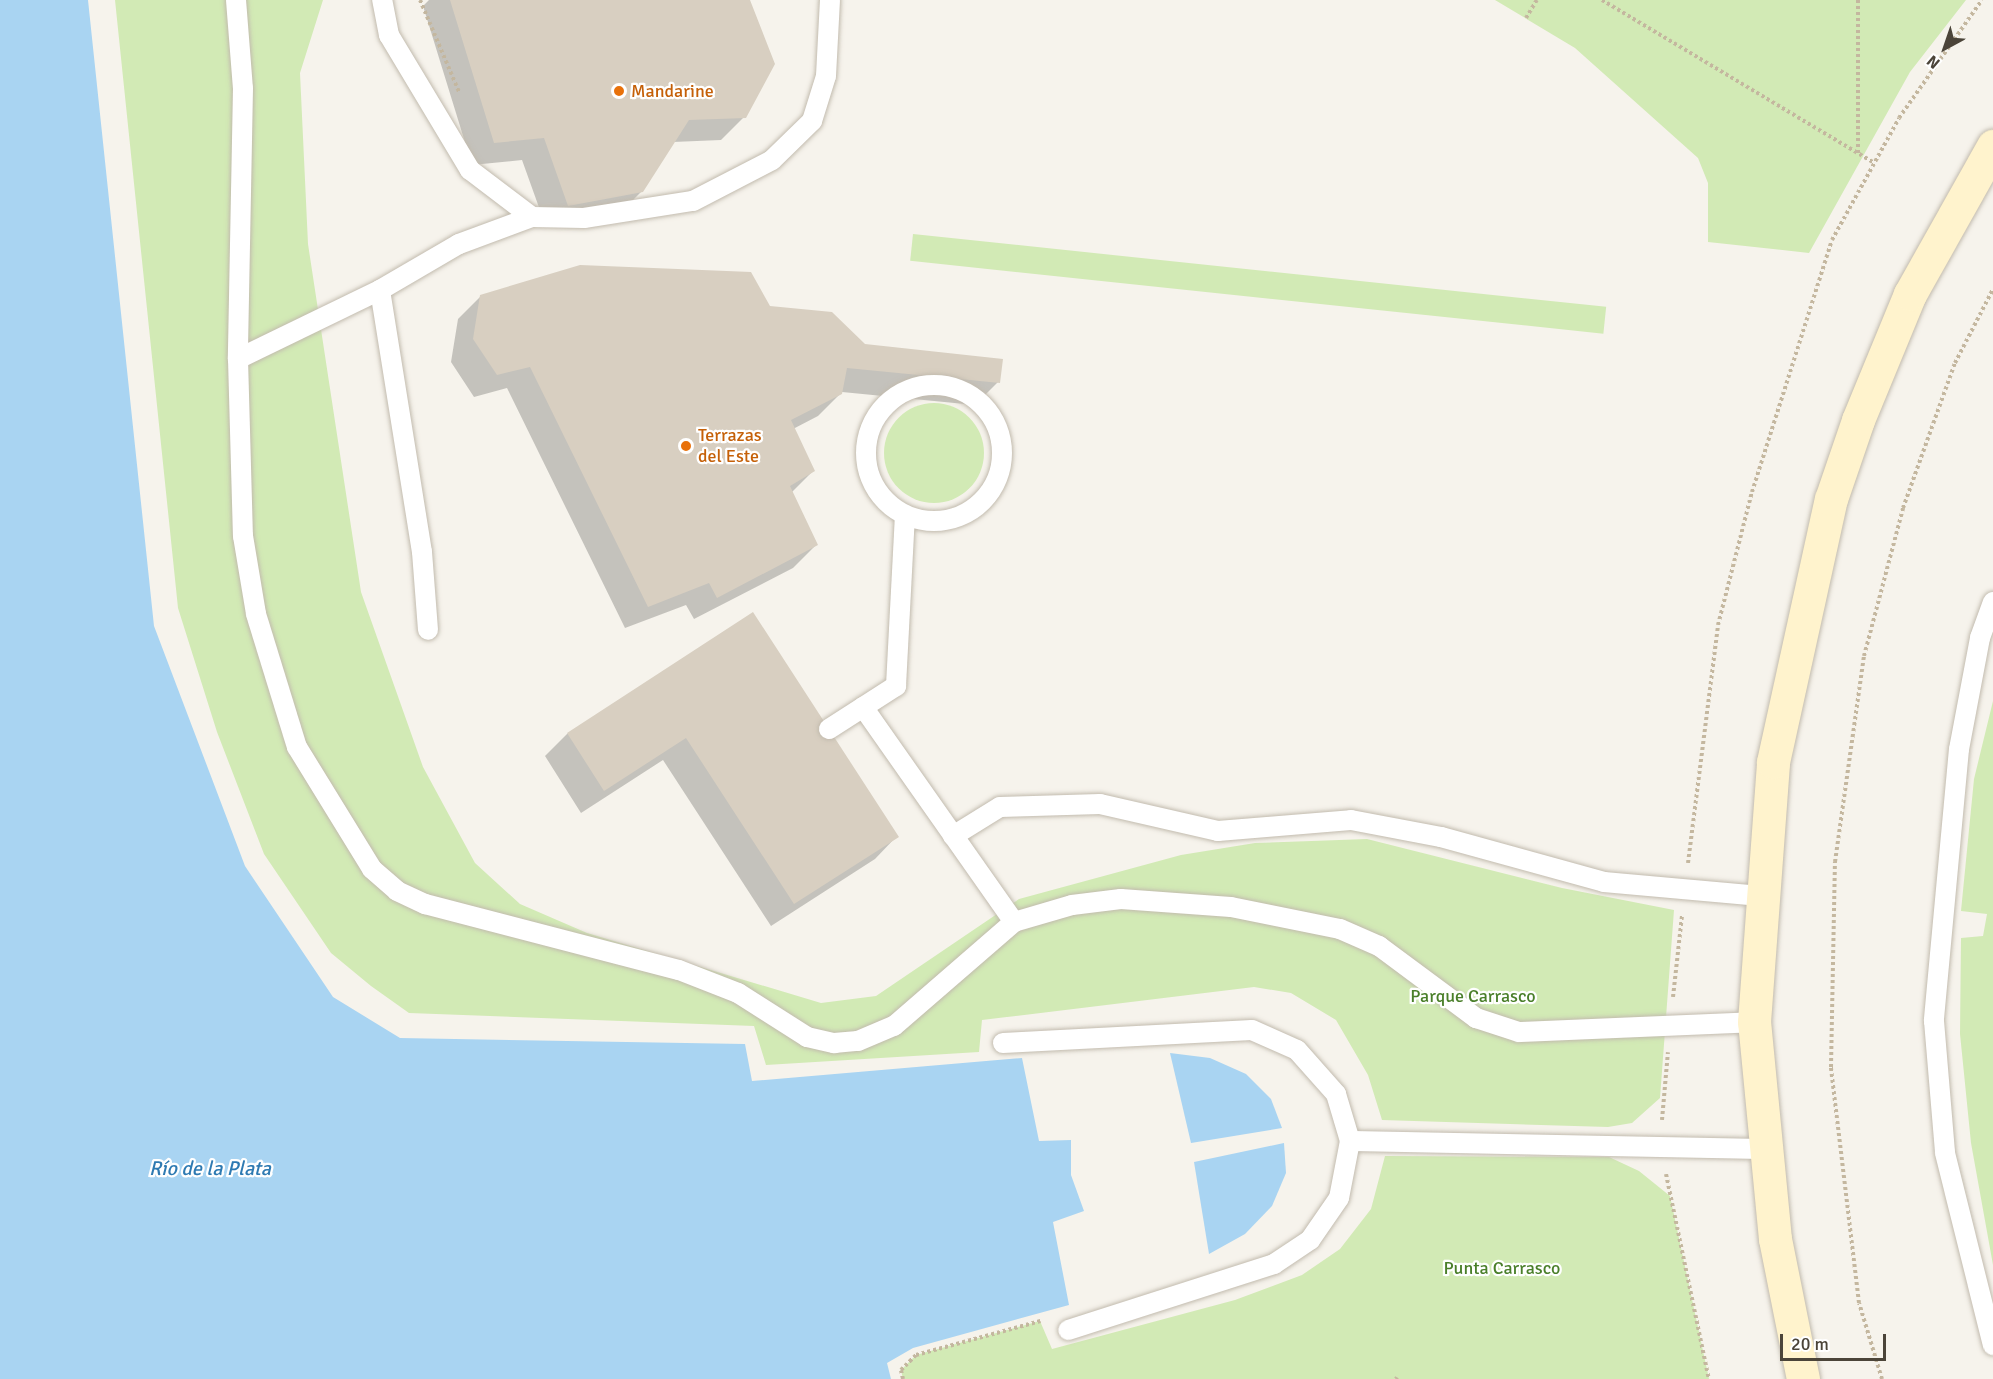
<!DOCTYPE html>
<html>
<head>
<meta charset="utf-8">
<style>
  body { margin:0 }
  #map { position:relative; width:1993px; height:1379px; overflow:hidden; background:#f6f3ec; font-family:Signika,sans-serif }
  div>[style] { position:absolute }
  .green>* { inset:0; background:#d2eab5; transform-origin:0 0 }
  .round { border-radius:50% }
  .water>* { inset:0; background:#a9d4f2 }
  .shadow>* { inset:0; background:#0003 }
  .building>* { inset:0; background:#d8cfc1 }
  .path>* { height:4px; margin-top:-2px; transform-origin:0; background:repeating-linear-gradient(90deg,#c4b79f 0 3px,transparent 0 6px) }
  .roads { filter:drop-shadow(0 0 2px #c2bbae) drop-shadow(0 0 2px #c2bbae) }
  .lane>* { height:20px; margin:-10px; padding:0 10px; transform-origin:10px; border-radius:10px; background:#fff }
  .lane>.ring { margin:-10px; padding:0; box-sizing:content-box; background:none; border:20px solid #fff; border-radius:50% }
  .secondary>* { height:33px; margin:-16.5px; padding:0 16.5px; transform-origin:16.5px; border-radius:16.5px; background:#fff3cd }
  .dots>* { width:16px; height:16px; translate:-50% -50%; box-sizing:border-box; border:3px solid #fff; border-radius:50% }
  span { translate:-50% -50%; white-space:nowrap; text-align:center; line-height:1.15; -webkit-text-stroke:4.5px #fff; paint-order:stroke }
  .food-label { font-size:18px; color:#c56008 }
  .left { translate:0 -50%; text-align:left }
  .park-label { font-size:18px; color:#4a7f2a }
  .water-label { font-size:20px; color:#2e7ab2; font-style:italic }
  .north { position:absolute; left:1915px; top:18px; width:60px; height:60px; -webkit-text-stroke:4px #fff; paint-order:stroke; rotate:220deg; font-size:16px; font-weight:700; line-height:24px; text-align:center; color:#4b4439 }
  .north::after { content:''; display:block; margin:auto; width:21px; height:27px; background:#4b4439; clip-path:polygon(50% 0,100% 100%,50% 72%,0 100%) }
  .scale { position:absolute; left:1780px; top:1334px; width:106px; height:27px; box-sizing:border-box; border:3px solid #4b4439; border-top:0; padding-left:8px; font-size:18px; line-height:21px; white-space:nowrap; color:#4b4439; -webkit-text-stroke:4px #fff; paint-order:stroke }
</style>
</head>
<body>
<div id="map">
  <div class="green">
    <div style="clip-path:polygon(115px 0,323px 0,300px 73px,308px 244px,361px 592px,423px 767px,475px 863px,520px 904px,587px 933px,821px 1003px,876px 996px,1019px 899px,1181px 855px,1255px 843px,1367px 839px,1562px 888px,1674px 910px,1660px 1098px,1632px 1123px,1608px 1127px,1382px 1120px,1368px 1075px,1336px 1020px,1291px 993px,1254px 987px,982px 1020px,979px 1052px,766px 1065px,754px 1026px,409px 1013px,371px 986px,331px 953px,264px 854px,217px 732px,178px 608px)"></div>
    <div style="clip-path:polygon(1495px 0,1966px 0,1910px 72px,1809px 253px,1708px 242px,1708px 183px,1698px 158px,1575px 48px)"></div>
    <div style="left:913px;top:234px;width:697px;height:27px;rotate:6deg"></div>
    <div class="round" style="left:884px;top:403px;width:100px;height:100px"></div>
    <div style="clip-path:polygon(1993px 701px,1993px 1265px,1971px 1143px,1960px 1034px,1961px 938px,1983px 936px,1987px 914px,1961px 911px,1974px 779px)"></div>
    <div style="clip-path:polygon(1385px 1156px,1609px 1157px,1639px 1171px,1670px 1196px,1709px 1379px,903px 1379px,901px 1370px,916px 1355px,1040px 1321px,1052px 1349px,1235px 1300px,1302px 1275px,1340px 1249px,1371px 1209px)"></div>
  </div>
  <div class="water">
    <div style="clip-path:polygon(0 0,88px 0,154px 626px,245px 866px,333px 997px,400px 1038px,745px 1044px,752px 1081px,1022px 1058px,1039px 1141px,1071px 1140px,1071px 1175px,1084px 1211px,1053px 1222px,1069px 1305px,913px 1348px,887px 1363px,891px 1379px,0 1379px)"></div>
    <div style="clip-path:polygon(1170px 1053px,1210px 1058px,1246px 1074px,1271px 1099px,1282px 1128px,1191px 1143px)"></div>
    <div style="clip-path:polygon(1284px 1143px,1286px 1173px,1272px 1206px,1245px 1234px,1209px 1254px,1194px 1162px)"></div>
  </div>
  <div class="shadow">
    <div style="clip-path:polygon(429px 0,748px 0,744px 117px,721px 140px,673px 142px,642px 191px,619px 214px,546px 227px,522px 160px,472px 165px,423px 6px)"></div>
    <div style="clip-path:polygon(481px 296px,769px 308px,864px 346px,998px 382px,975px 405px,842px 392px,818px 416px,793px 429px,813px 471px,791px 493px,816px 545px,793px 568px,694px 619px,686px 605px,625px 628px,507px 388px,474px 397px,451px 362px,458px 319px)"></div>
    <div style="clip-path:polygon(753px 614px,897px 836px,875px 859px,771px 926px,663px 760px,581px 813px,545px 756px,567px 734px)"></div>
  </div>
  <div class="building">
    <div style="clip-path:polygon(450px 0,750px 0,775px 64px,746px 118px,689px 120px,643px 192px,568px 206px,544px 138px,494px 143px)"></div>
    <div style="clip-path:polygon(580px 265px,751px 272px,770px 306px,832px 312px,865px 344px,1003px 359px,1000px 383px,847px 368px,842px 394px,791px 420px,815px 471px,790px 486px,818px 545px,717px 598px,709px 583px,648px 607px,530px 367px,497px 375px,473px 339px,480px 295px)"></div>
    <div style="clip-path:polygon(753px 612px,899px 837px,794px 904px,686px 738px,604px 791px,567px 733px)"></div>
  </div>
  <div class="path">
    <div style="left:420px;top:0;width:100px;rotate:67deg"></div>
    <div style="left:1602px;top:0;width:317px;rotate:30.9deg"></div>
    <div style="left:1526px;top:18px;width:21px;rotate:-59deg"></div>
    <div style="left:1858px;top:153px;width:153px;rotate:-90deg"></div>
    <div style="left:1688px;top:863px;width:240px;rotate:-82.8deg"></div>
    <div style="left:1718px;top:625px;width:137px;rotate:-75.7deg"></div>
    <div style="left:1752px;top:492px;width:264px;rotate:-72.4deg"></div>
    <div style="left:1832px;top:240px;width:139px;rotate:-61.2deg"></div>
    <div style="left:1899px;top:118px;width:144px;rotate:-54.9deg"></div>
    <div style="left:1673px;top:997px;width:82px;rotate:-83.7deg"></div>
    <div style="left:1662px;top:1120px;width:68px;rotate:-85deg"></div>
    <div style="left:1666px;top:1174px;width:209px;rotate:78.2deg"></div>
    <div style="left:903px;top:1379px;width:9px;rotate:-103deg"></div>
    <div style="left:901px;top:1370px;width:21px;rotate:-45deg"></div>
    <div style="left:916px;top:1355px;width:129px;rotate:-15.3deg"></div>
    <div style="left:1396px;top:1379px;width:2px;rotate:-63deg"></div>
    <div style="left:1882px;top:1379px;width:79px;rotate:-106.8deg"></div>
    <div style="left:1859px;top:1303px;width:238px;rotate:-96.8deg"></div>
    <div style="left:1831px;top:1067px;width:205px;rotate:-88.9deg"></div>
    <div style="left:1835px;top:862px;width:208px;rotate:-82deg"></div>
    <div style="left:1864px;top:656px;width:153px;rotate:-75.2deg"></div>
    <div style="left:1903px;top:508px;width:154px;rotate:-70.3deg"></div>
    <div style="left:1955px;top:363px;width:83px;rotate:-62.8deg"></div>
  </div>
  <div class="roads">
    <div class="lane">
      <div style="left:236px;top:0;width:88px;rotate:85.5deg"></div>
      <div style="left:243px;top:88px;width:271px;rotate:91.1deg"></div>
      <div style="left:238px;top:359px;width:177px;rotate:88.4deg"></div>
      <div style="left:243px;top:536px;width:79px;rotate:80.5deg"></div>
      <div style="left:256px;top:614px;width:139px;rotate:72.9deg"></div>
      <div style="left:297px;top:747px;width:143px;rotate:58.4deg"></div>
      <div style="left:372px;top:869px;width:33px;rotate:41deg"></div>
      <div style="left:397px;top:891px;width:31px;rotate:25deg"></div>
      <div style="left:425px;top:904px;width:262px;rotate:14.6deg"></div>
      <div style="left:679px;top:970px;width:63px;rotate:21.3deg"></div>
      <div style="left:738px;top:993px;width:82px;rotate:32.5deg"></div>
      <div style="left:807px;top:1037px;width:28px;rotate:13deg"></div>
      <div style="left:834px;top:1043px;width:24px;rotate:-5deg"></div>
      <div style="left:858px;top:1041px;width:39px;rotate:-23deg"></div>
      <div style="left:894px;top:1026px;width:159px;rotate:-40.9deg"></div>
      <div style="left:1014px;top:922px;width:60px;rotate:-16.3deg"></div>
      <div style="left:1072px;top:905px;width:49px;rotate:-7deg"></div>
      <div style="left:1121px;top:899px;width:110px;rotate:4.2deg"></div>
      <div style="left:1231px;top:907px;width:111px;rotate:11.4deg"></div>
      <div style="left:1340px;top:929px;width:43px;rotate:23.6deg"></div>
      <div style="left:1379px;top:946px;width:121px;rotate:36.6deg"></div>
      <div style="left:1476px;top:1018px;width:45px;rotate:18deg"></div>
      <div style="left:1519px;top:1032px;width:235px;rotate:-2.4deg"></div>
      <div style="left:532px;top:217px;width:52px;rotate:1.1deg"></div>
      <div style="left:584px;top:218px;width:110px;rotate:-8.9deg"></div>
      <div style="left:693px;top:201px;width:89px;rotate:-27.4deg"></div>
      <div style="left:772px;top:160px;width:56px;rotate:-44.3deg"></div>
      <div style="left:812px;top:121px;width:47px;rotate:-72.7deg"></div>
      <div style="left:826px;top:76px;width:76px;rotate:-87deg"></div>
      <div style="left:380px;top:290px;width:265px;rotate:80.9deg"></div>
      <div style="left:422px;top:552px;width:78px;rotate:85.6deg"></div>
      <div style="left:238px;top:359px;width:158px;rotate:-25.9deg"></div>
      <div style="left:380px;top:290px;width:91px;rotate:-30.2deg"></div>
      <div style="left:459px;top:244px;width:78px;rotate:-20.3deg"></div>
      <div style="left:532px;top:217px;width:78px;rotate:-142.8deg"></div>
      <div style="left:470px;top:170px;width:157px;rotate:-121deg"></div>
      <div style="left:389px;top:35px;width:36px;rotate:-101deg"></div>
      <div class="ring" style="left:866px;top:385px;width:116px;height:116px"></div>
      <div style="left:1993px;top:602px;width:38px;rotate:110deg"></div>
      <div style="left:1980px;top:638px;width:113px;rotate:100.7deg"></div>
      <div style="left:1959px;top:749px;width:273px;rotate:95.3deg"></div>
      <div style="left:1934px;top:1021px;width:132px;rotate:85.2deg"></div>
      <div style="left:1945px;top:1153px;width:198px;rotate:76deg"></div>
      <div style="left:863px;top:707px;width:263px;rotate:54.9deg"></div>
      <div style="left:829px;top:729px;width:80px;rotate:-32.7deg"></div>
      <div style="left:896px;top:686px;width:171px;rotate:-87deg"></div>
      <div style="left:953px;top:836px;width:55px;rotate:-31.7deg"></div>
      <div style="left:1000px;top:807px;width:100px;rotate:-1.7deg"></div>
      <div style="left:1100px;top:804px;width:121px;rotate:12.9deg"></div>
      <div style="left:1218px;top:831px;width:133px;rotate:-4.7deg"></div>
      <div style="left:1351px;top:820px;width:92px;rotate:10.7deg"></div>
      <div style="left:1441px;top:837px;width:169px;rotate:15.4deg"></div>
      <div style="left:1604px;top:882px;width:157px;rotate:5.1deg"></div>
      <div style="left:1003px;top:1043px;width:249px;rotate:-3deg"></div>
      <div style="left:1252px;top:1030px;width:49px;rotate:24deg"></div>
      <div style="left:1297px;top:1050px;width:59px;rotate:48.4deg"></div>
      <div style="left:1336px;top:1094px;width:49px;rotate:73.4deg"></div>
      <div style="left:1350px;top:1141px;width:58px;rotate:100.9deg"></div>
      <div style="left:1339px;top:1198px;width:51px;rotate:124.6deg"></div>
      <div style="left:1310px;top:1240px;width:43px;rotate:146.3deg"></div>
      <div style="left:1274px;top:1264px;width:216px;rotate:162.2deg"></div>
      <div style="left:1350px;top:1141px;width:415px;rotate:1.1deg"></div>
    </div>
    <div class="secondary">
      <div style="left:1803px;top:1379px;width:143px;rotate:-101.3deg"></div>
      <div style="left:1775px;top:1239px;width:218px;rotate:-95.5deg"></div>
      <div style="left:1754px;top:1022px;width:261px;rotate:-85.8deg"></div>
      <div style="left:1773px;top:762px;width:269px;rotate:-77.6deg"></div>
      <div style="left:1831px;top:499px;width:83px;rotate:-71.1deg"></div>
      <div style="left:1858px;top:420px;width:136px;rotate:-67.6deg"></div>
      <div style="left:1910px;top:294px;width:170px;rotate:-60.7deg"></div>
    </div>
  </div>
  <div class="dots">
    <div style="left:619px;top:91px;background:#e8710a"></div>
    <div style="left:686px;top:446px;background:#e8710a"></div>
  </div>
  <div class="food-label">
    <span class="left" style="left:631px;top:91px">Mandarine</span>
    <span class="left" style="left:698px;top:446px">Terrazas<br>del Este</span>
  </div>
  <div class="park-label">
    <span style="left:1473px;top:996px">Parque Carrasco</span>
    <span style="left:1502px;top:1268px">Punta Carrasco</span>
  </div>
  <div class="water-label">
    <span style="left:210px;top:1168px">Río de la Plata</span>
  </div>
  <div class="north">N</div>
  <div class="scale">20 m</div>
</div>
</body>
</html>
